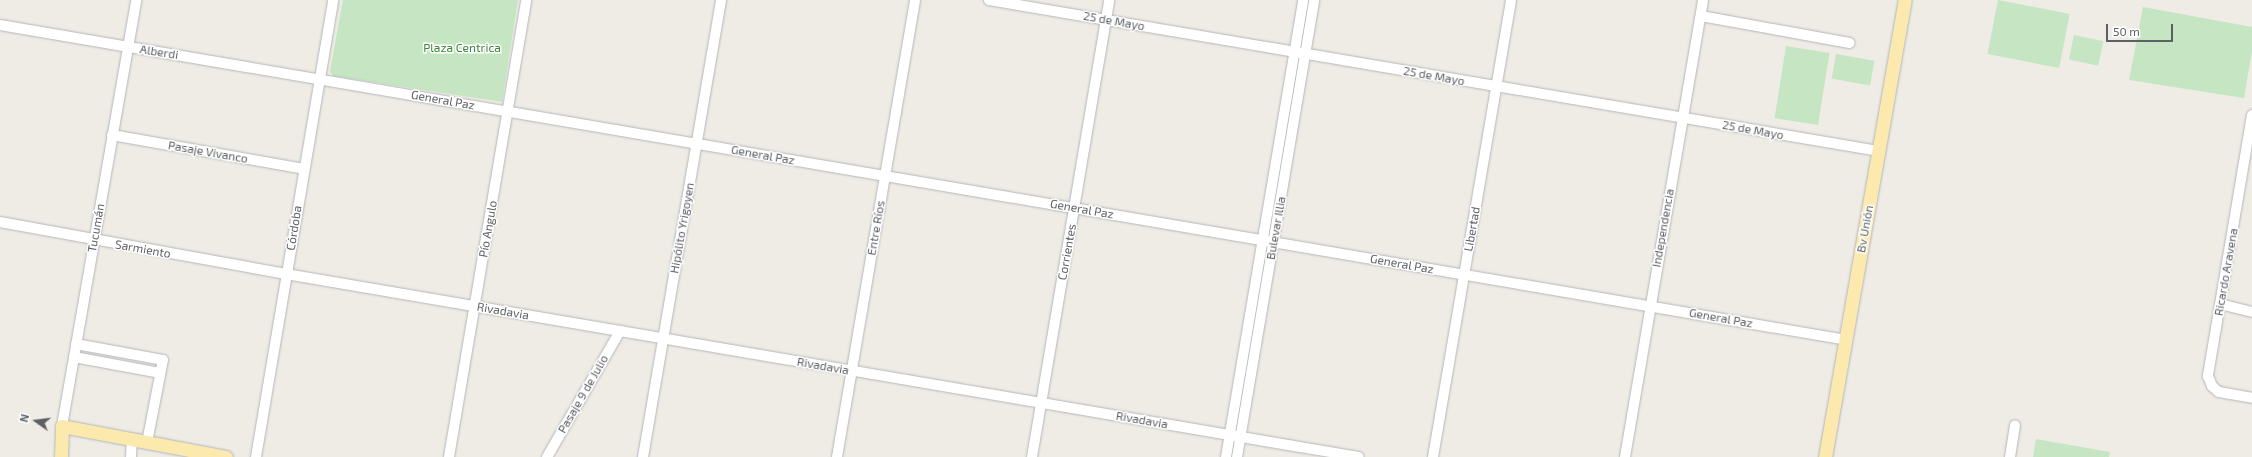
<!DOCTYPE html>
<html>
<head>
<meta charset="utf-8">
<style>
  body { margin:0 }
  #map { position:relative; width:2252px; height:457px; overflow:hidden; background:#efece5; font-family:"Exo 2",sans-serif }
  div>[style] { position:absolute }
  .green>* { inset:0; background:#c5e5c3; transform-origin:0 0 }
  .roads { filter:drop-shadow(0 0 1px #b3b6b9) drop-shadow(0 0 1px #b3b6b9) }
  .minor>* { height:10px; margin:-5px; padding:0 5px; transform-origin:5px; border-radius:5px; background:#fff }
  .major>* { height:13px; margin:-6.5px; padding:0 6.5px; transform-origin:6.5px; border-radius:6.5px; background:#fbe9ae }
  span { translate:-50% -50%; white-space:nowrap; text-align:center; line-height:1.15; -webkit-text-stroke:3px #fff; paint-order:stroke }
  .street-label { font-size:12px; color:#5d6165 }
  .park-label { font-size:12px; color:#3c863b }
  .north { position:absolute; left:16px; top:401px; width:40px; height:40px; -webkit-text-stroke:3px #fff; paint-order:stroke; rotate:284deg; font-size:11px; font-weight:700; line-height:16px; text-align:center; color:#5d6165 }
  .north::after { content:''; display:block; margin:auto; width:14px; height:18px; background:#5d6165; clip-path:polygon(50% 0,100% 100%,50% 72%,0 100%) }
  .scale { position:absolute; left:2106px; top:24px; width:67px; height:18px; box-sizing:border-box; border:2px solid #5d6165; border-top:0; padding-left:5px; font-size:12px; line-height:14px; white-space:nowrap; color:#5d6165; -webkit-text-stroke:3px #fff; paint-order:stroke }
</style>
</head>
<body>
<div id="map">
  <div class="green">
    <div style="clip-path:polygon(343px 0,518px 0,502px 102px,333px 76px,330px 71px)"></div>
    <div style="left:1998px;top:0;width:73px;height:55px;rotate:11deg"></div>
    <div style="clip-path:polygon(2143px 7px,2252px 27px,2252px 51px,2244px 98px,2129px 80px)"></div>
    <div style="left:2074px;top:35px;width:30px;height:25px;rotate:12deg"></div>
    <div style="left:1786px;top:46px;width:44px;height:73px;rotate:9deg"></div>
    <div style="left:1836px;top:54px;width:39px;height:25px;rotate:10deg"></div>
    <div style="clip-path:polygon(2036px 439px,2110px 452px,2109px 457px,2033px 457px)"></div>
  </div>
  <div class="roads">
    <div class="minor">
      <div style="left:989px;top:0;width:903px;rotate:9.63deg"></div>
      <div style="left:1701px;top:16px;width:151px;rotate:10.3deg"></div>
      <div style="left:0;top:25px;width:1873px;rotate:9.68deg"></div>
      <div style="left:2252px;top:115px;width:265px;rotate:99.6deg"></div>
      <div style="left:2208px;top:376px;width:11px;rotate:68deg"></div>
      <div style="left:2212px;top:386px;width:9px;rotate:41deg"></div>
      <div style="left:2219px;top:392px;width:34px;rotate:10deg"></div>
      <div style="left:112px;top:135px;width:195px;rotate:10deg"></div>
      <div style="left:0;top:222px;width:291px;rotate:10.3deg"></div>
      <div style="left:286px;top:274px;width:1088px;rotate:9.68deg"></div>
      <div style="left:2220px;top:304px;width:33px;rotate:14deg"></div>
      <div style="left:76px;top:344px;width:88px;rotate:10.4deg"></div>
      <div style="left:163px;top:360px;width:84px;rotate:101deg"></div>
      <div style="left:74px;top:357px;width:87px;rotate:10.5deg"></div>
      <div style="left:62px;top:426px;width:432px;rotate:-80.1deg"></div>
      <div style="left:131px;top:457px;width:18px;rotate:-87deg"></div>
      <div style="left:256px;top:457px;width:463px;rotate:-80.4deg"></div>
      <div style="left:449px;top:457px;width:463px;rotate:-80.4deg"></div>
      <div style="left:547px;top:457px;width:146px;rotate:-59.9deg"></div>
      <div style="left:643px;top:457px;width:464px;rotate:-80.3deg"></div>
      <div style="left:837px;top:457px;width:464px;rotate:-80.3deg"></div>
      <div style="left:1032px;top:457px;width:463px;rotate:-80.4deg"></div>
      <div style="left:1226px;top:457px;width:463px;rotate:-80.4deg"></div>
      <div style="left:1237px;top:457px;width:463px;rotate:-80.4deg"></div>
      <div style="left:1433px;top:457px;width:464px;rotate:-80.3deg"></div>
      <div style="left:1625px;top:457px;width:464px;rotate:-80.3deg"></div>
      <div style="left:2010px;top:457px;width:32px;rotate:-81deg"></div>
    </div>
    <div class="major">
      <div style="left:61px;top:457px;width:31px;rotate:-88deg"></div>
      <div style="left:62px;top:426px;width:167px;rotate:10.7deg"></div>
      <div style="left:1825px;top:457px;width:464px;rotate:-80.1deg"></div>
    </div>
  </div>
  <div class="street-label">
    <span style="left:1114px;top:21px;rotate:10deg">25 de Mayo</span>
    <span style="left:159px;top:52px;rotate:9deg">Alberdi</span>
    <span style="left:1434px;top:76px;rotate:10deg">25 de Mayo</span>
    <span style="left:443px;top:100px;rotate:10deg">General Paz</span>
    <span style="left:1753px;top:130px;rotate:10deg">25 de Mayo</span>
    <span style="left:208px;top:152px;rotate:10deg">Pasaje Vivanco</span>
    <span style="left:763px;top:155px;rotate:10deg">General Paz</span>
    <span style="left:1082px;top:209px;rotate:10deg">General Paz</span>
    <span style="left:96px;top:228px;rotate:-80deg">Tucumán</span>
    <span style="left:294px;top:228px;rotate:-81deg">Córdoba</span>
    <span style="left:682px;top:228px;rotate:-80deg">Hipólito Yrigoyen</span>
    <span style="left:876px;top:228px;rotate:-80deg">Entre Ríos</span>
    <span style="left:1276px;top:228px;rotate:-80deg">Bulevar Illia</span>
    <span style="left:1663px;top:228px;rotate:-80deg">Independencia</span>
    <span style="left:488px;top:229px;rotate:-80deg">Pío Angulo</span>
    <span style="left:1472px;top:229px;rotate:-80deg">Libertad</span>
    <span style="left:1865px;top:229px;rotate:-80deg">Bv Unión</span>
    <span style="left:143px;top:249px;rotate:10deg">Sarmiento</span>
    <span style="left:1067px;top:252px;rotate:-80deg">Corrientes</span>
    <span style="left:1402px;top:264px;rotate:10deg">General Paz</span>
    <span style="left:2226px;top:272px;rotate:-80deg">Ricardo Aravena</span>
    <span style="left:503px;top:311px;rotate:10deg">Rivadavia</span>
    <span style="left:1721px;top:318px;rotate:10deg">General Paz</span>
    <span style="left:823px;top:366px;rotate:10deg">Rivadavia</span>
    <span style="left:583px;top:394px;rotate:-60deg">Pasaje 9 de Julio</span>
    <span style="left:1142px;top:420px;rotate:10deg">Rivadavia</span>
  </div>
  <div class="park-label">
    <span style="left:462px;top:48px">Plaza Centrica</span>
  </div>
  <div class="north">N</div>
  <div class="scale">50 m</div>
</div>
</body>
</html>
